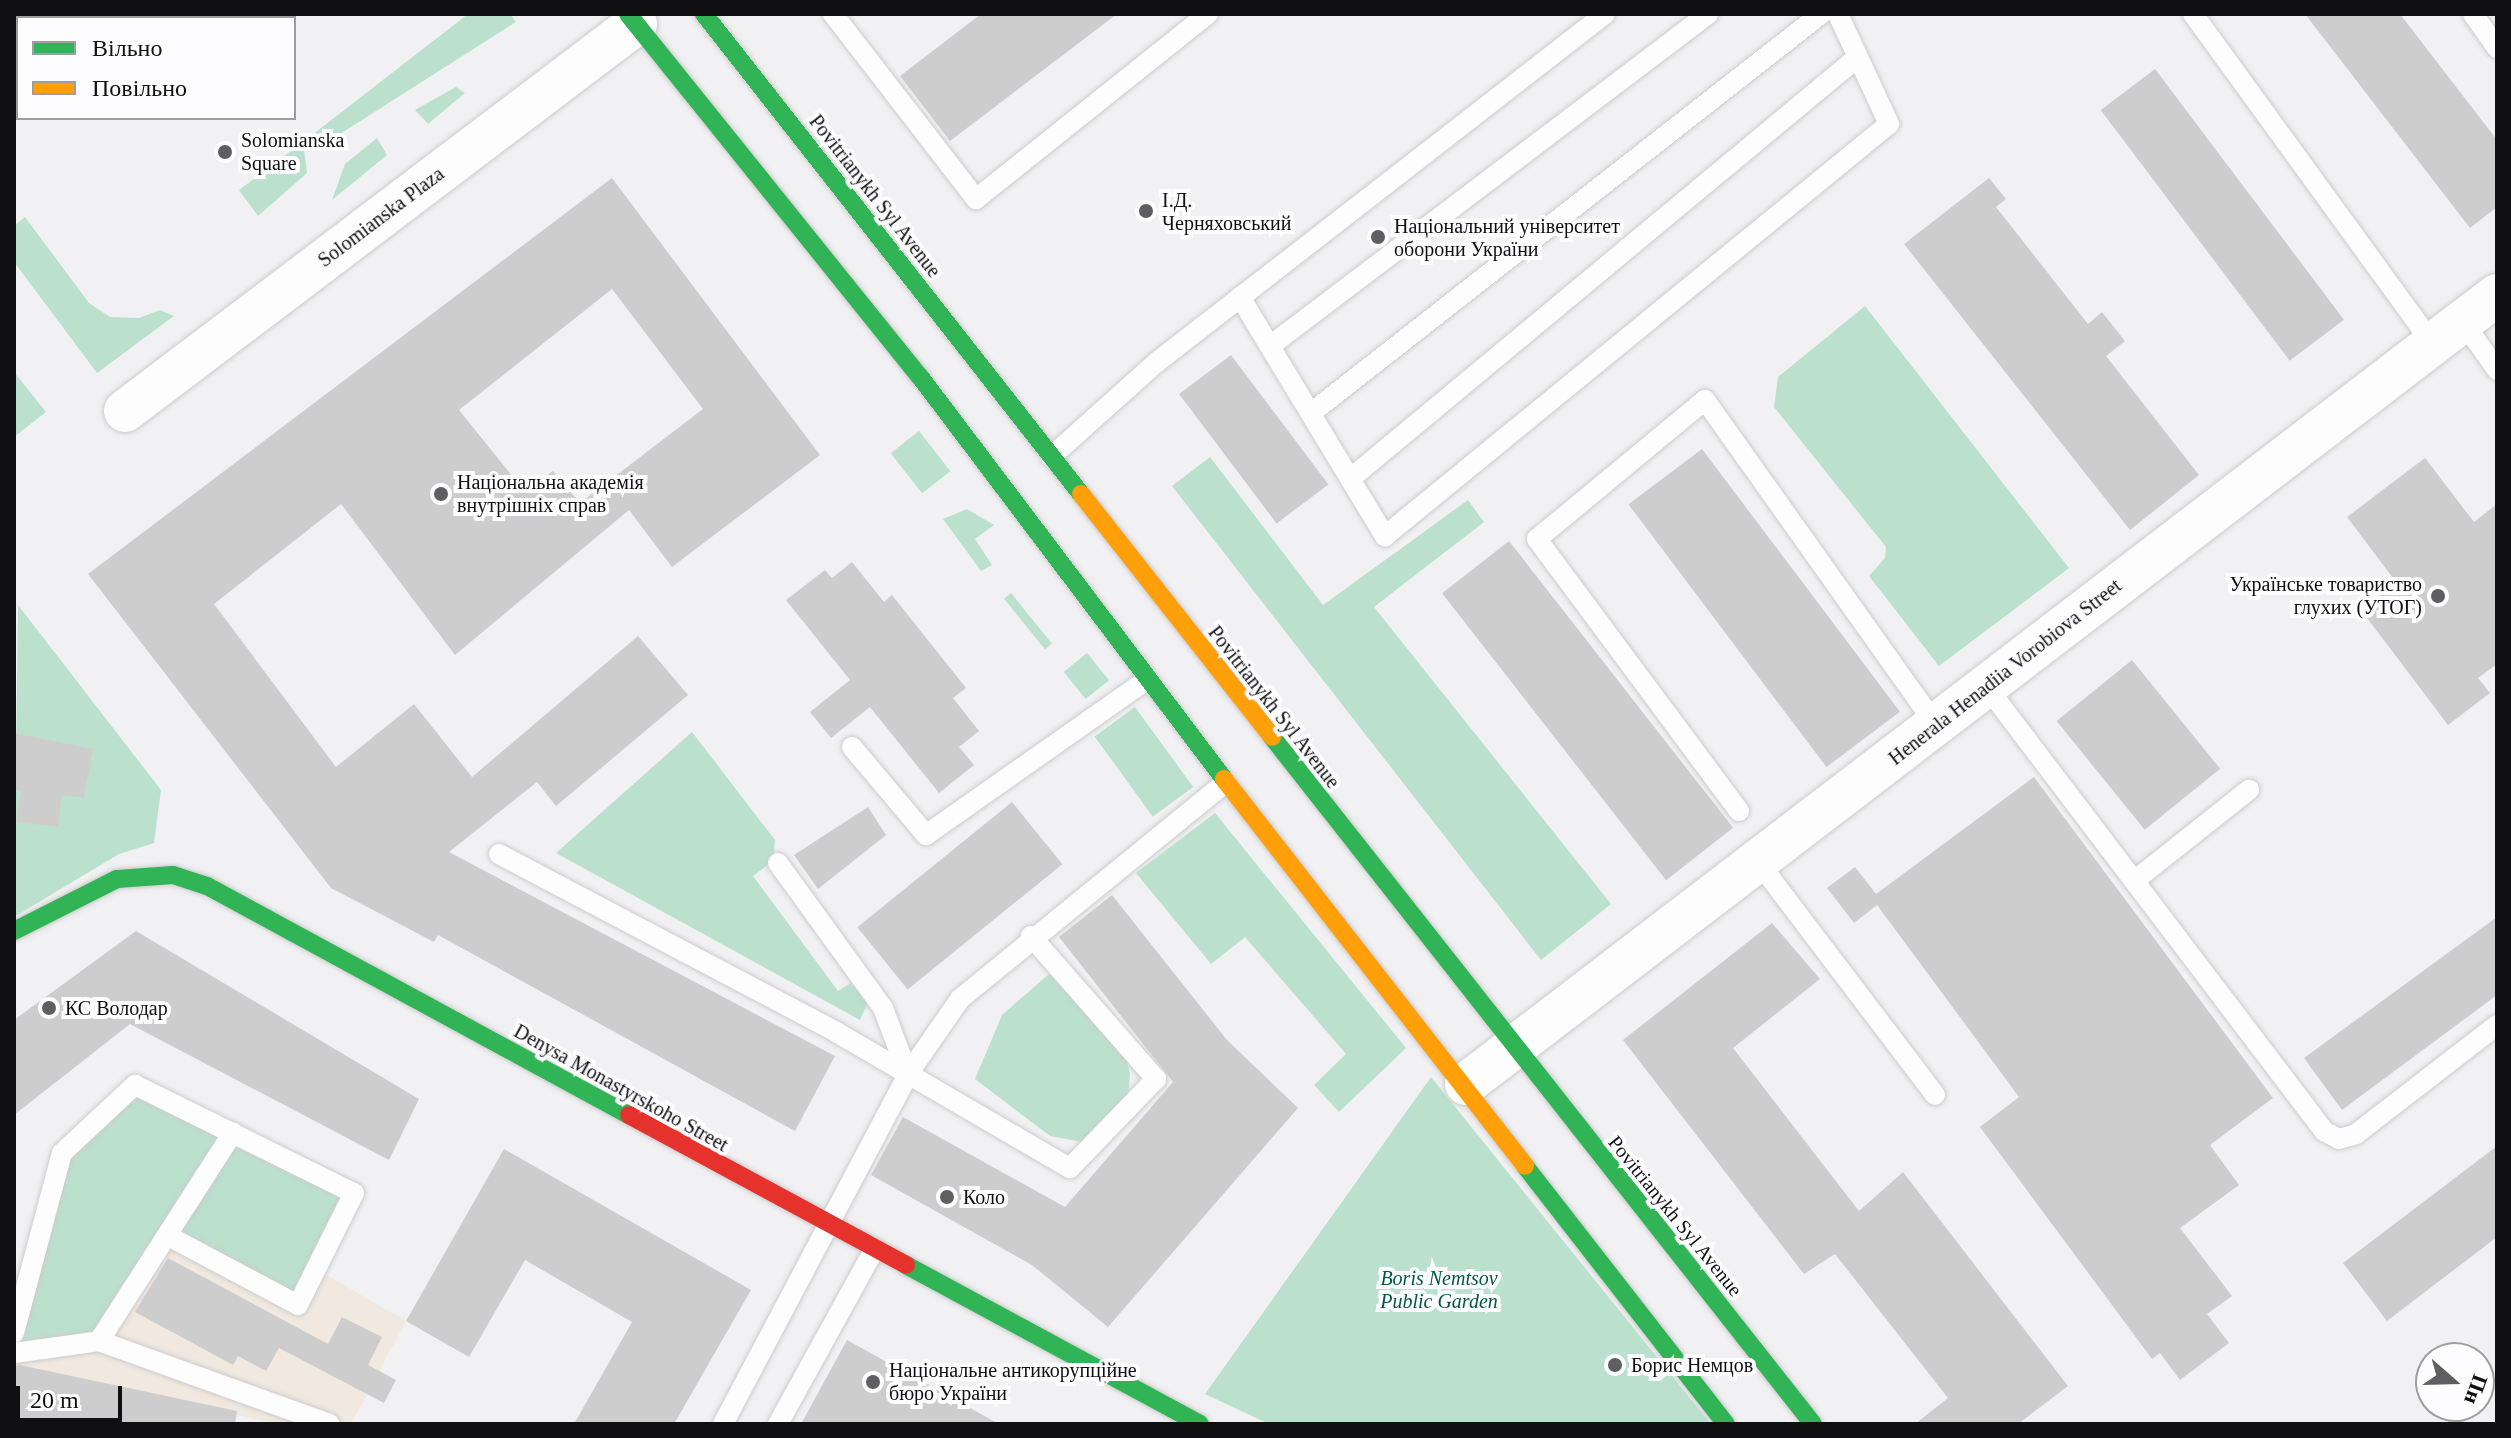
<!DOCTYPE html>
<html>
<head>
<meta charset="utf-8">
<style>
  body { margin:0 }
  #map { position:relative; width:2511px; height:1438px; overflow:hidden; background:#f1f0f2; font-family:"Times New Roman",serif }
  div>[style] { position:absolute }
  .industrial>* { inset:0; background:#f1e9df }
  .green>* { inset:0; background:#bbe1ce; transform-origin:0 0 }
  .building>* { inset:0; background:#cecdce; transform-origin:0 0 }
  .roads { filter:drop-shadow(0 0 2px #ccccce) drop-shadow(0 0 2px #ccccce) }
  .lane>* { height:20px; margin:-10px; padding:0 10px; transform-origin:10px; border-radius:10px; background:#fdfdfd }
  .street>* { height:42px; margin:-21px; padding:0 21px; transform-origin:21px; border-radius:21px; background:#fdfdfd }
  .fast>* { height:18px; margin:-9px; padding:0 9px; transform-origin:9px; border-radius:9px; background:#30b455 }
  .slow>* { height:18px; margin:-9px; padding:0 9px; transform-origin:9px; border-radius:9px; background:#ff9f0a }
  .jam>* { height:18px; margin:-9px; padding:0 9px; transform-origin:9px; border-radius:9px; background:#e5322d }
  .dots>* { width:22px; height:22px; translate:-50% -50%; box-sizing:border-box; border:4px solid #fdfdff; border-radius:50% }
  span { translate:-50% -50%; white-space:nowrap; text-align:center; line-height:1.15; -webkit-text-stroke:8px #fdfdff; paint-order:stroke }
  .poi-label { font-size:20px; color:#100f11 }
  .left { translate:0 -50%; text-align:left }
  .right { translate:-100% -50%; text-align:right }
  .street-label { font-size:20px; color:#100f11 }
  .park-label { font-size:20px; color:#025a3a; font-style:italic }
  .frame { position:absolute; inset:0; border:16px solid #100f11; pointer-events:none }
  .legend { position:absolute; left:16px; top:16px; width:280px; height:104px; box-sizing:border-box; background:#fdfdff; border:2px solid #9e9ea0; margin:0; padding:10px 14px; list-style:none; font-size:24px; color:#100f11 }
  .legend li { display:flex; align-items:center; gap:16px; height:40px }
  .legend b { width:40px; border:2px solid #9e9ea0 }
  .north { position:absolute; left:2415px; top:1342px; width:80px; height:80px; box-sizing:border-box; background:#fdfdff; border:2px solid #9e9ea0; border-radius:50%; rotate:110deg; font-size:22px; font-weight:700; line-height:32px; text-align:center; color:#100f11 }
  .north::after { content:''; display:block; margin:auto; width:28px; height:36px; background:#5f5e60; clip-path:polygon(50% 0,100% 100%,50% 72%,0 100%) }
  .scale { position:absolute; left:16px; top:1386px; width:106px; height:36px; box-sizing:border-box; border:4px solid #100f11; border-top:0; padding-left:10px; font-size:24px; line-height:28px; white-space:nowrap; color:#100f11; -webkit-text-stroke:6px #fdfdff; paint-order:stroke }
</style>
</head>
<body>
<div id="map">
  <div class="industrial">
    <div style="clip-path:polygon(168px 1236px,316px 1269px,406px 1321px,351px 1424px,277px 1424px,14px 1364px,14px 1352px)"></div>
  </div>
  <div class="green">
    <div style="clip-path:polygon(468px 14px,510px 14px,516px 22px,329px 141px,312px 135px)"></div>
    <div style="clip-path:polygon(456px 87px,465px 93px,428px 124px,415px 110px)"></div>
    <div style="clip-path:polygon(377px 138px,387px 155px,332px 200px,345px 164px)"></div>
    <div style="clip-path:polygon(303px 142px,307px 173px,258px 216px,239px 190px)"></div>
    <div style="clip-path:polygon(25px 217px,89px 303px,110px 317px,139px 318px,160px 310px,174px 316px,97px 373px,14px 262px,14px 226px)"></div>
    <div style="clip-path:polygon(1865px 306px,2069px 568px,1939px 666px,1869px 576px,1885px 558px,1886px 547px,1774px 407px,1778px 377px)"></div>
    <div style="clip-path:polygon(14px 372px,46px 412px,14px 437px)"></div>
    <div style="left:919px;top:431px;width:51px;height:36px;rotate:52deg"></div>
    <div style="clip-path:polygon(1210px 457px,1323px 605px,1468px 500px,1484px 522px,1374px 607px,1611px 904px,1541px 960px,1172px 486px)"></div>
    <div style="clip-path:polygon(967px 509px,994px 525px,975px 539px,992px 565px,981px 571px,943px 519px)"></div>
    <div style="left:1011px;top:593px;width:65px;height:9px;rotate:51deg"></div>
    <div style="clip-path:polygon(18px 605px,161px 790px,154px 843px,119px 854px,14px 917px)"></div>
    <div style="left:1087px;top:653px;width:35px;height:30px;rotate:51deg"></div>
    <div style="left:1135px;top:707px;width:99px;height:50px;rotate:54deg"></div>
    <div style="clip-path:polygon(692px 732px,775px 840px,773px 861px,753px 876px,838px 991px,851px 983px,868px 1002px,860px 1020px,556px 853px)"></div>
    <div style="clip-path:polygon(1215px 813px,1406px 1048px,1339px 1112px,1314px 1085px,1346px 1054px,1245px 937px,1211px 964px,1136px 873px)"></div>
    <div style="clip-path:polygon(1049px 974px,1126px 1058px,1130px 1074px,1128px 1098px,1082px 1142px,1050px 1136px,975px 1079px,1002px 1015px)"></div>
    <div style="clip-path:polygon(1431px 1077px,1711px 1424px,1269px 1424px,1205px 1394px)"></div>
    <div style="clip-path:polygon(135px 1085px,354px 1193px,298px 1305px,168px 1236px,99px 1341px,14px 1353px,62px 1153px)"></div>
  </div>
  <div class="building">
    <div style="clip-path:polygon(981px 14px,1117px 14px,950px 141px,900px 76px)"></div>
    <div style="clip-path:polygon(2305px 14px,2400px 14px,2497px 140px,2497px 207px,2470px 228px)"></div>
    <div style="left:2155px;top:69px;width:314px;height:68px;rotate:53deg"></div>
    <div style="clip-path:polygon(evenodd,612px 178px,820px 455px,672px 567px,629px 510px,455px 655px,341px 504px,214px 604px,336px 767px,414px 704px,472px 777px,638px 636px,688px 695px,556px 806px,537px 782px,449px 852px,835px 1056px,795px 1131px,438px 935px,434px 942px,331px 888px,88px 574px,612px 178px,612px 289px,703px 409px,580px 503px,553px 471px,525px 492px,459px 410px,612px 289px)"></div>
    <div style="clip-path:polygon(1989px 178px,2006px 199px,1996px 207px,2088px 324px,2102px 312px,2125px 341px,2106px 356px,2199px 475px,2130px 530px,1904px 244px)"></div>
    <div style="left:1231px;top:355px;width:162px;height:65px;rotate:53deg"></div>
    <div style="left:1702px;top:449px;width:329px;height:92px;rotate:53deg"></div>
    <div style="clip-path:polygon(2425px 458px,2474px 522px,2497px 504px,2497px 664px,2478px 678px,2490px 693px,2448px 725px,2361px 610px,2396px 582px,2347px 517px)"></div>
    <div style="left:1509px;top:541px;width:364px;height:85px;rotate:52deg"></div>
    <div style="clip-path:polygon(852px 562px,884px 602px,892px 595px,966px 688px,953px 698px,979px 731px,959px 747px,974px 765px,939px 793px,870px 707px,831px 738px,810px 712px,850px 680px,786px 600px,825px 570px,832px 578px)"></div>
    <div style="left:2132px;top:660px;width:140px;height:97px;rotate:51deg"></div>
    <div style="clip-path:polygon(14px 733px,93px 749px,84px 798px,62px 795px,58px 827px,16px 822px,21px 791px,14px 789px)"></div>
    <div style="clip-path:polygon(2034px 777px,2273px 1098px,2210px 1145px,2239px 1185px,2180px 1228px,2232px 1296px,2207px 1314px,2229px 1343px,2180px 1380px,2160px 1353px,2152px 1359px,1980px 1127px,2019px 1097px,1877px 905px,1854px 923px,1827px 888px,1855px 867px,1876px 894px)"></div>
    <div style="left:1012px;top:802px;width:80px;height:199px;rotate:51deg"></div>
    <div style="clip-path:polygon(868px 807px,886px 835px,818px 889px,794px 855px)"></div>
    <div style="clip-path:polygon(1112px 895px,1227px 1040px,1298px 1108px,1108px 1327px,1032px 1265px,871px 1175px,903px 1117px,1065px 1207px,1173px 1082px,1059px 937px)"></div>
    <div style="clip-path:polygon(2497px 917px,2497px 995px,2342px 1110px,2304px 1058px)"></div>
    <div style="clip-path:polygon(1772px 923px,1820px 979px,1733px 1048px,1859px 1211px,1903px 1172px,2068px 1386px,2018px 1424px,1915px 1424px,1948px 1398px,1835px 1254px,1804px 1274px,1623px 1040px)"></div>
    <div style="clip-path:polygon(136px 931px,419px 1099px,389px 1160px,130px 1024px,14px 1115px,14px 1020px)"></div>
    <div style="clip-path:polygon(2497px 1146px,2497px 1237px,2387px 1321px,2343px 1263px)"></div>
    <div style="clip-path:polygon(504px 1149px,751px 1290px,674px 1424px,574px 1424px,632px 1322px,525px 1260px,469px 1357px,406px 1321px)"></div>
    <div style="clip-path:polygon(168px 1258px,328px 1344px,342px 1317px,382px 1337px,368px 1365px,357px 1359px,396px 1380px,384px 1403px,279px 1348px,266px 1371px,238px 1356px,233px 1365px,135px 1312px)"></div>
    <div style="clip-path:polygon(847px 1340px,999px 1424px,801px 1424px)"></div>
    <div style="clip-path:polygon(20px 1365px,237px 1411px,235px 1424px,14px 1424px,14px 1366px)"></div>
  </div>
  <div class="roads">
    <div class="lane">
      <div style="left:833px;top:14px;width:234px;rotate:52.3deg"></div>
      <div style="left:976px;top:199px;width:297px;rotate:-38.6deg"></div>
      <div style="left:2193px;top:14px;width:407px;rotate:54deg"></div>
      <div style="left:2473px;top:14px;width:42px;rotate:54.8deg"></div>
      <div style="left:1240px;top:297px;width:280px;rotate:58.8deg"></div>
      <div style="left:1385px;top:536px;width:651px;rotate:-39.26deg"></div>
      <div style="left:1889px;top:124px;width:121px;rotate:-114.9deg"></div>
      <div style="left:2463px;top:322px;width:59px;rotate:54.7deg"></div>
      <div style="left:1270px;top:346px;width:550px;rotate:-37.16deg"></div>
      <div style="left:1311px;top:413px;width:648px;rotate:-38.04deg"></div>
      <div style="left:1051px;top:457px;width:142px;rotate:-41.9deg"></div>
      <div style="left:1157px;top:362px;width:567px;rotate:-37.84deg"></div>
      <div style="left:1350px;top:479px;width:660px;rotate:-39.72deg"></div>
      <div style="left:1986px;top:686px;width:559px;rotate:52.78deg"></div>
      <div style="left:2324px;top:1131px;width:17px;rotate:28deg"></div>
      <div style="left:2339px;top:1139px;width:18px;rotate:-16deg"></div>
      <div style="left:2356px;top:1134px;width:178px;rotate:-37.7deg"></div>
      <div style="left:852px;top:747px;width:115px;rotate:49.9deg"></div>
      <div style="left:926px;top:835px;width:271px;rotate:-35.1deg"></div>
      <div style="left:1739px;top:811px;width:339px;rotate:-126.6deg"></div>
      <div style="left:1537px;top:539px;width:218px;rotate:-39.6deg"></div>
      <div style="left:1705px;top:400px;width:399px;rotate:54.6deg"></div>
      <div style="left:499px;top:854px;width:381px;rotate:27.8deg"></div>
      <div style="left:836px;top:1032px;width:271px;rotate:30.2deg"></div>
      <div style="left:1070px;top:1168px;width:124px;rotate:-46deg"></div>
      <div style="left:1156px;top:1079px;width:190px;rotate:-131.2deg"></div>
      <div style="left:778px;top:863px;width:179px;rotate:54.1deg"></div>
      <div style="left:883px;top:1008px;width:71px;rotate:69.3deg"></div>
      <div style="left:1759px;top:863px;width:291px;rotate:52.8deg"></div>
      <div style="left:2134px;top:881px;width:147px;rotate:-38.4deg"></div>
      <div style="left:14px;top:1333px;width:186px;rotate:-75.1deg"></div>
      <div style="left:62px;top:1153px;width:100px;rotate:-43deg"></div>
      <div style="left:135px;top:1085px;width:244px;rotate:26.3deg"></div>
      <div style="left:354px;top:1193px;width:125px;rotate:116.6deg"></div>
      <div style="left:298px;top:1305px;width:147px;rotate:-152deg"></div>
      <div style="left:99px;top:1341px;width:248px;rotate:-57.3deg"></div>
      <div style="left:14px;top:1353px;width:86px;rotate:-8deg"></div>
      <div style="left:99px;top:1341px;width:245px;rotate:19.8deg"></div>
      <div style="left:723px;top:1424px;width:396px;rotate:-62.1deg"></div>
      <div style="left:908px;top:1074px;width:91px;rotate:-55.3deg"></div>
      <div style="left:960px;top:999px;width:343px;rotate:-39.2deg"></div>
      <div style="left:778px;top:1424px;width:196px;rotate:-61.1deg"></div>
    </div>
    <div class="street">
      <div style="left:125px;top:411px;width:641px;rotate:-37.14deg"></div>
      <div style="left:1466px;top:1084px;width:1298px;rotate:-37.43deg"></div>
    </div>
    <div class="fast">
      <div style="left:628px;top:14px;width:467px;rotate:51.2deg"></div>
      <div style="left:921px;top:378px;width:503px;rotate:52.92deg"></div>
      <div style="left:704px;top:14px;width:610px;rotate:51.85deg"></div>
      <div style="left:1272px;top:737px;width:874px;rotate:51.78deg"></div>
      <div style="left:14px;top:931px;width:115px;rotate:-26.8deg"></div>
      <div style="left:117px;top:879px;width:56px;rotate:-4.1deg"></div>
      <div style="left:173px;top:875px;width:36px;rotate:18deg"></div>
      <div style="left:207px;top:886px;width:480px;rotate:28.5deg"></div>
      <div style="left:1525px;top:1166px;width:327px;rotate:52.1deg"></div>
      <div style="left:906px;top:1265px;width:334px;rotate:28.4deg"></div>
    </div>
    <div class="slow">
      <div style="left:1081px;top:494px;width:309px;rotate:51.8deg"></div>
      <div style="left:1224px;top:779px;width:490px;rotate:52.1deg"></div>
    </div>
    <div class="jam">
      <div style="left:629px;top:1115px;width:315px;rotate:28.4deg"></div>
    </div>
  </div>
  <div class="dots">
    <div style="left:225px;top:152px;background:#5f5e60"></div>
    <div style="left:1146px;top:211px;background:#5f5e60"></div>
    <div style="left:1378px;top:237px;background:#5f5e60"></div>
    <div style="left:441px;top:494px;background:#5f5e60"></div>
    <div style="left:2438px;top:596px;background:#5f5e60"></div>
    <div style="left:49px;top:1008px;background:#5f5e60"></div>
    <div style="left:947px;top:1197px;background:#5f5e60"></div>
    <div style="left:1615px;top:1365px;background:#5f5e60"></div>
    <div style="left:873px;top:1382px;background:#5f5e60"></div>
  </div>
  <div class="poi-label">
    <span class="left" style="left:241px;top:152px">Solomianska<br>Square</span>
    <span class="left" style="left:1162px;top:212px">І.Д.<br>Черняховський</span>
    <span class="left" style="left:1394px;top:238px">Національний університет<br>оборони України</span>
    <span class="left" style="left:457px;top:494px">Національна академія<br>внутрішніх справ</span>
    <span class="right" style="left:2422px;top:596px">Українське товариство<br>глухих (УТОГ)</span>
    <span class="left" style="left:65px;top:1008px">КС Володар</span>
    <span class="left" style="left:963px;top:1197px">Коло</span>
    <span class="left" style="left:1631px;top:1365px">Борис Немцов</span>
    <span class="left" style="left:889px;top:1382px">Національне антикорупційне<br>бюро України</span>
  </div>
  <div class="street-label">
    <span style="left:875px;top:196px;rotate:52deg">Povitrianykh Syl Avenue</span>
    <span style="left:381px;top:217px;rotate:-37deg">Solomianska Plaza</span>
    <span style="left:2005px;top:672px;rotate:-38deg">Henerala Henadiia Vorobiova Street</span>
    <span style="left:1274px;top:707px;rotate:52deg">Povitrianykh Syl Avenue</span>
    <span style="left:621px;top:1088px;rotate:29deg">Denysa Monastyrskoho Street</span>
    <span style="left:1675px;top:1216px;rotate:51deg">Povitrianykh Syl Avenue</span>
  </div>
  <div class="park-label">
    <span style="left:1439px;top:1290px">Boris Nemtsov<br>Public Garden</span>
  </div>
  <div class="frame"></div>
  <ul class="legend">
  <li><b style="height:10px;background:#30b455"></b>Вільно</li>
  <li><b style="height:10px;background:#ff9f0a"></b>Повільно</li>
  </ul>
  <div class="north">Пн</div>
  <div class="scale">20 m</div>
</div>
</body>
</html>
